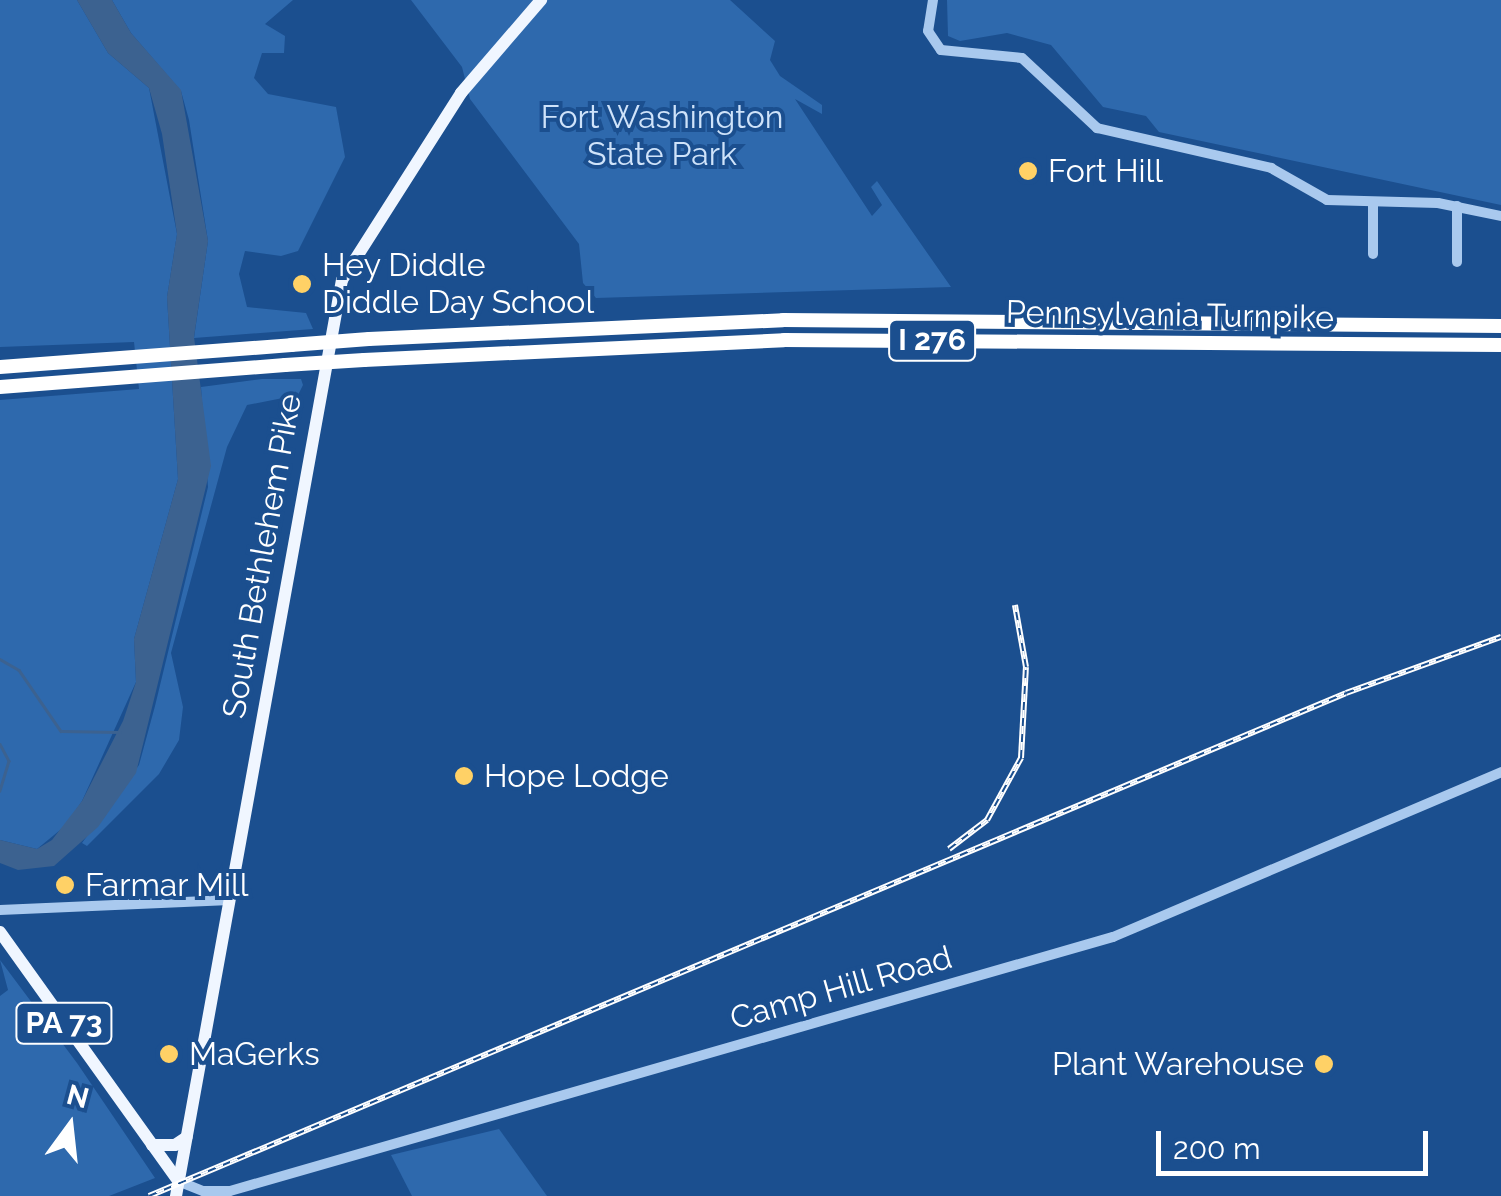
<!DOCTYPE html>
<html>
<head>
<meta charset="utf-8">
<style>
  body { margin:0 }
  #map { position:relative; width:1501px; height:1196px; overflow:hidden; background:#1b4f8f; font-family:Raleway,sans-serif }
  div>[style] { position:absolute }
  .green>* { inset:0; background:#2e69ad }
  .water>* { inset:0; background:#3c6290 }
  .stream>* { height:2.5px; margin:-1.25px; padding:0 1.25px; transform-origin:1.25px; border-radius:1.25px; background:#3c6290 }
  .minor>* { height:10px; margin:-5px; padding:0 5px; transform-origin:5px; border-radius:5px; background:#a9c9ee }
  .major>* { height:12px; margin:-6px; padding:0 6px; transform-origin:6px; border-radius:6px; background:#f0f6ff }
  .highway>* { height:14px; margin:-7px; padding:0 7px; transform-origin:7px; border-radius:7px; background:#fff }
  .rail>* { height:6px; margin-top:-3px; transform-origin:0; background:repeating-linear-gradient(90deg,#1b4f8f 0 8px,#fff 0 16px); box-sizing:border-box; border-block:2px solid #fff }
  .highway-bridge>* { height:14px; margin:-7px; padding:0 7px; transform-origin:7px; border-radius:7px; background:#fff }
  .dots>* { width:28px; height:28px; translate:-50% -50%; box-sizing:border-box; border:5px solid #1b4f8f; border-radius:50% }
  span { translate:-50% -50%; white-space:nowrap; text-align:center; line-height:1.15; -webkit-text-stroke:8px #1b4f8f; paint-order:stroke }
  .shield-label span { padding:2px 8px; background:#1b4f8f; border:2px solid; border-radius:8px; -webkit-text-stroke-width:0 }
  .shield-label { font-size:30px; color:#fff; font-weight:700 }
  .park-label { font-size:32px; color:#cfe3fa }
  .poi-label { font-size:32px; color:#fff }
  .left { translate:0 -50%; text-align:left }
  .right { translate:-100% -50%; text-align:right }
  .street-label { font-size:32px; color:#fff }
  .north { position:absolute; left:20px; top:1076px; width:100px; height:100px; -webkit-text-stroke:8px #1b4f8f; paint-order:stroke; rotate:15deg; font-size:28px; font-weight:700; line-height:40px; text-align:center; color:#fff }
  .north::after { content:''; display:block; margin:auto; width:35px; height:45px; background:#fff; clip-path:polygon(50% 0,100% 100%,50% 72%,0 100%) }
  .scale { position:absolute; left:1156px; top:1131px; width:272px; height:45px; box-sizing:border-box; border:5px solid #fff; border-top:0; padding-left:12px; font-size:30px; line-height:35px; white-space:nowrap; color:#fff; -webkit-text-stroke:8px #1b4f8f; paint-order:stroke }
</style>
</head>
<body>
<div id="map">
  <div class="green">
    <div style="clip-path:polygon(0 0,77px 0,108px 53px,149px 88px,177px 234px,167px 297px,178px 479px,134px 639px,136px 682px,82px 801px,65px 826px,37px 849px,0 840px,0 400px,139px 389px,134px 342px,0 347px)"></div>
    <div style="clip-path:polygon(112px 0,293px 0,265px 24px,285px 36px,284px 53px,262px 53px,254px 78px,268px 94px,336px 107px,345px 157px,298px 251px,281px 256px,245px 251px,239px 274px,247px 307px,306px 313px,313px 329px,194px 338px,208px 241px,189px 120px,181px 91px,131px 33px)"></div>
    <div style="clip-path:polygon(411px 0,730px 0,775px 41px,770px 60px,780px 76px,822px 105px,822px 114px,795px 99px,872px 216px,882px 205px,871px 187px,877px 181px,951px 287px,596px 298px,583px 283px,579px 244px,470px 99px,462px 67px)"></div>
    <div style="clip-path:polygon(947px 0,1501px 0,1501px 205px,1159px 132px,1146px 116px,1103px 107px,1051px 45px,1007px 33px,960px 41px,948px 36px)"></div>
    <div style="clip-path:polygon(262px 379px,301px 379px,303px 385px,298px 395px,247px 405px,227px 447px,171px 653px,183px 707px,179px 740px,159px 774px,87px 846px,82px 843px,139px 765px,155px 706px,208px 487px,201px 387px)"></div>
    <div style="clip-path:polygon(0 960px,77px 1063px,155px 1178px,109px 1196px,0 1196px,0 996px,8px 990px)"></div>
    <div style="clip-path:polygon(499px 1129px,547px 1196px,412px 1196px,391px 1155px)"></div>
  </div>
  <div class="water">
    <div style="clip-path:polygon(77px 0,112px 0,131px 33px,181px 90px,208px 241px,194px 337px,211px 466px,136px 773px,98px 827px,54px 866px,18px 870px,0 863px,0 840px,37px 849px,52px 840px,82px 801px,123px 721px,136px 682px,134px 639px,178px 479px,167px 297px,177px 234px,162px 134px,149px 88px,108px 53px)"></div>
  </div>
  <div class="stream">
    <div style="left:0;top:659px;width:22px;rotate:30deg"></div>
    <div style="left:19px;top:670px;width:74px;rotate:55.5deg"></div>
    <div style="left:61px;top:731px;width:59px;rotate:1deg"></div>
    <div style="left:0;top:744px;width:19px;rotate:62deg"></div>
    <div style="left:9px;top:761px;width:31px;rotate:107deg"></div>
  </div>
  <div class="minor">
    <div style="left:933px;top:0;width:31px;rotate:99deg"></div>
    <div style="left:928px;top:31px;width:23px;rotate:56deg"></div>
    <div style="left:941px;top:50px;width:81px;rotate:5.6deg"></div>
    <div style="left:1022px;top:58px;width:103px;rotate:43deg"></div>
    <div style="left:1097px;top:128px;width:179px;rotate:12.9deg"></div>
    <div style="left:1271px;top:168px;width:64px;rotate:29.7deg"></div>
    <div style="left:1327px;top:200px;width:111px;rotate:1.5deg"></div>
    <div style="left:1438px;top:203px;width:64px;rotate:11.7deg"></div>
    <div style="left:1373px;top:254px;width:52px;rotate:-90deg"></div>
    <div style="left:1457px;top:262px;width:56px;rotate:-90deg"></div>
    <div style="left:0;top:910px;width:230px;rotate:-2.5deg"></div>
    <div style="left:178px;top:1181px;width:27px;rotate:22deg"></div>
    <div style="left:203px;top:1191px;width:27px"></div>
    <div style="left:230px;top:1191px;width:919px;rotate:-16.05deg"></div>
    <div style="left:1113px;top:937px;width:422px;rotate:-23deg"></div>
  </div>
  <div class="major">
    <div style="left:0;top:932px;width:306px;rotate:54.4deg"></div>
    <div style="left:152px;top:1145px;width:23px"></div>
    <div style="left:175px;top:1145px;width:14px;rotate:-34deg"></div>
    <div style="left:176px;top:1196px;width:931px;rotate:-79.73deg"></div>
    <div style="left:342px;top:280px;width:222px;rotate:-57.5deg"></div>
    <div style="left:461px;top:93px;width:123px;rotate:-49.3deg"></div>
  </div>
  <div class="highway">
    <div style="left:369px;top:339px;width:414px;rotate:-2.6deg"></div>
    <div style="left:783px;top:320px;width:718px;rotate:0.48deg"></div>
    <div style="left:364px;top:360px;width:420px;rotate:-2.7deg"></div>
    <div style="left:784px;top:340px;width:717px;rotate:0.4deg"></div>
    <div style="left:0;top:367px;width:292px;rotate:-4.3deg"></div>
    <div style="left:0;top:387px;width:286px;rotate:-4.4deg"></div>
  </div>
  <div class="rail">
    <div style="left:949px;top:849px;width:48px;rotate:-37.3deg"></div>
    <div style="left:987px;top:820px;width:71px;rotate:-61.3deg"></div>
    <div style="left:1021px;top:758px;width:91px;rotate:-86.9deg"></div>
    <div style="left:1026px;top:667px;width:63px;rotate:-100.1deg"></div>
    <div style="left:149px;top:1196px;width:1298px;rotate:-22.79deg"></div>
    <div style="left:1346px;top:693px;width:165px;rotate:-19.9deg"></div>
  </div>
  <div class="highway-bridge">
    <div style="left:291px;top:345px;width:78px;rotate:-4.4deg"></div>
    <div style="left:285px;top:365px;width:79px;rotate:-3.6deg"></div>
  </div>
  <div class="dots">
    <div style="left:1028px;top:171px;background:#ffd166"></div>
    <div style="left:302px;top:284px;background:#ffd166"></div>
    <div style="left:464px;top:776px;background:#ffd166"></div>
    <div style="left:65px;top:885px;background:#ffd166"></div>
    <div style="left:169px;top:1054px;background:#ffd166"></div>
    <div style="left:1324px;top:1064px;background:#ffd166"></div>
  </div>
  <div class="shield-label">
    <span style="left:932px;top:340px">I 276</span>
    <span style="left:64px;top:1023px">PA 73</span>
  </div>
  <div class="park-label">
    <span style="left:662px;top:136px">Fort Washington<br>State Park</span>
  </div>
  <div class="poi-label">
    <span class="left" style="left:1048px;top:171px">Fort Hill</span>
    <span class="left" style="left:322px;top:284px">Hey Diddle<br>Diddle Day School</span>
    <span class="left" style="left:484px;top:776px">Hope Lodge</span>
    <span class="left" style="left:85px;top:885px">Farmar Mill</span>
    <span class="left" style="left:189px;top:1054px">MaGerks</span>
    <span class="right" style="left:1304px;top:1064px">Plant Warehouse</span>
  </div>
  <div class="street-label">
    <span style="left:1170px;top:315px;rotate:1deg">Pennsylvania Turnpike</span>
    <span style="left:262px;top:556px;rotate:-80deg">South Bethlehem Pike</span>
    <span style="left:841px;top:988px;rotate:-16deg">Camp Hill Road</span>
  </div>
  <div class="north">N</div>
  <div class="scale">200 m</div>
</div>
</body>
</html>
